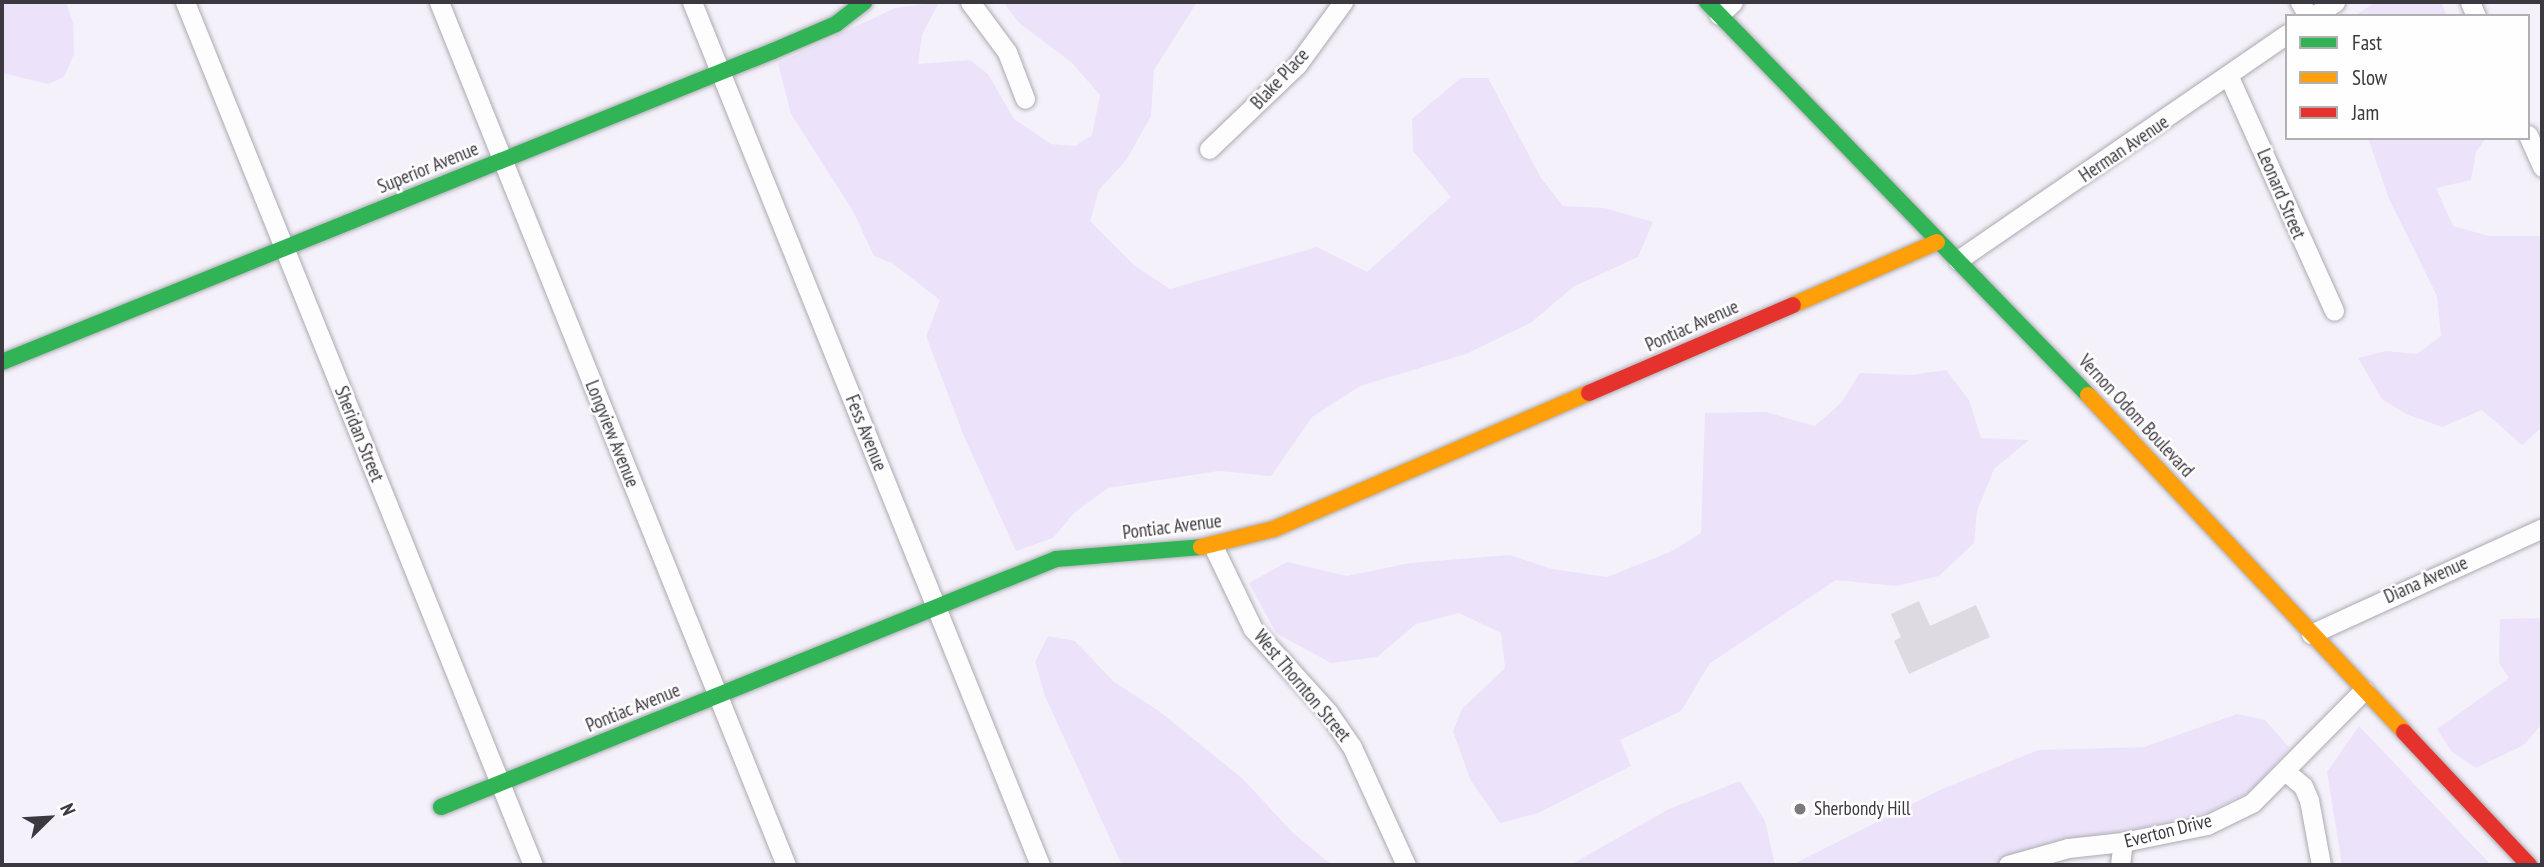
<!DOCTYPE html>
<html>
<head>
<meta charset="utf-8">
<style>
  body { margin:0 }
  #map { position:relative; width:2544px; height:867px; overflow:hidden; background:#f4f1fa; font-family:"PT Sans Narrow",sans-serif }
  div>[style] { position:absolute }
  .green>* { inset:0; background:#ece3fb }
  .building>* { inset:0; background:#dddae2 }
  .roads { filter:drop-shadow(0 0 2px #acaab1) drop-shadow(0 0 2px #acaab1) }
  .street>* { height:19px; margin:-9.5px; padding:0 9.5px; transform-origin:9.5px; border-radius:9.5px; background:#fdfdfe }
  .fast>* { height:16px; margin:-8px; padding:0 8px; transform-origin:8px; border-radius:8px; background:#30b455 }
  .slow>* { height:16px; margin:-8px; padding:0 8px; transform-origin:8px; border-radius:8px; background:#ff9f0a }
  .jam>* { height:16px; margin:-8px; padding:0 8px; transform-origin:8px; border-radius:8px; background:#e5322d }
  .dots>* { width:19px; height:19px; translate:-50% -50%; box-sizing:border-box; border:4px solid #fefefe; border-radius:50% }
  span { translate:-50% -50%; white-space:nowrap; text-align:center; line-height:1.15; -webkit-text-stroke:5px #fefefe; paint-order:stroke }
  .street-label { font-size:19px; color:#3b3840 }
  .poi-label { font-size:19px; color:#3b3840 }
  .left { translate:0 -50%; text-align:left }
  .frame { position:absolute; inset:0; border:4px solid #3b3840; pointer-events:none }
  .legend { position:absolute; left:2285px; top:14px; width:245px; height:126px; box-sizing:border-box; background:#fefefe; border:2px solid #b0afb2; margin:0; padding:9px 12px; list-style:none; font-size:21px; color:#3b3840 }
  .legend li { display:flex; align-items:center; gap:14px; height:35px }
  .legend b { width:35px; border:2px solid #b0afb2 }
  .north { position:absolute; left:14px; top:783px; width:70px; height:70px; -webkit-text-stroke:5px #fefefe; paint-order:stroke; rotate:66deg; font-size:19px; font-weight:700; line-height:28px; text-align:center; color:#3b3840 }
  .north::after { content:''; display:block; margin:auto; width:24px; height:32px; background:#3b3840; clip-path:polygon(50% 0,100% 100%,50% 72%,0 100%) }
</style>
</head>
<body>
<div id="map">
  <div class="green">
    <div style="clip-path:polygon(2px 2px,66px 2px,73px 23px,74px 54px,64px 77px,48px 84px,2px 73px)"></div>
    <div style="clip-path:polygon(939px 2px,922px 35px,918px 64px,970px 60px,988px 74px,1014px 119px,1051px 144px,1075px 146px,1092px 135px,1100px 95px,1071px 62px,1019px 23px,1003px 2px,1197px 2px,1154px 70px,1151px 116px,1127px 159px,1099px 190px,1090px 221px,1135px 266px,1170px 289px,1317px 247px,1367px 272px,1451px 197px,1413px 151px,1412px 119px,1461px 78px,1488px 78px,1541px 178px,1563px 206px,1605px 208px,1653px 222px,1638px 257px,1573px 287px,1532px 322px,1466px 354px,1360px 386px,1312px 417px,1271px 476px,1219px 471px,1108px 488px,1074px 513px,1053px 538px,1016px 551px,963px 434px,926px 336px,940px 300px,892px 263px,874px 256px,853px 211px,791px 114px,778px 63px,895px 8px)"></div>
    <div style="clip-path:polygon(2376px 2px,2441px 2px,2447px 16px,2354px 16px)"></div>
    <div style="clip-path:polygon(2368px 138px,2486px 138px,2476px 152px,2471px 180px,2436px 188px,2453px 226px,2489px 236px,2542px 236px,2542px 427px,2522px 445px,2482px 410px,2442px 427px,2406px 414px,2382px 399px,2358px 358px,2386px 351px,2417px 354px,2441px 336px,2437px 296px,2389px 199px)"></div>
    <div style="clip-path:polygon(1946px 370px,1969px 400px,1981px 438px,2029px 440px,1994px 469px,1977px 511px,1974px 543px,1939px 576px,1896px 586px,1836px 580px,1710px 663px,1681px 711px,1620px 740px,1631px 766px,1538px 813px,1500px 823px,1470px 779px,1453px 731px,1462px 709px,1505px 668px,1501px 633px,1459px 613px,1416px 624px,1377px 657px,1331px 663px,1276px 633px,1249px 583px,1287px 562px,1347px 576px,1410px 563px,1510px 555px,1552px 569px,1607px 577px,1670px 552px,1701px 533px,1705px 413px,1766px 412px,1815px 426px,1841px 403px,1860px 373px,1911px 375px)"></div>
    <div style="clip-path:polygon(2542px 618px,2542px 724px,2524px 745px,2476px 768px,2452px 752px,2437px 729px,2509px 678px,2499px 663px,2500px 619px)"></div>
    <div style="clip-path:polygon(1048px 636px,1075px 641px,1114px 682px,1159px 711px,1243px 779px,1293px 833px,1332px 865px,1122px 865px,1045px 696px,1035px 662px)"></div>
    <div style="clip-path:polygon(2237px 714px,2265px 720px,2289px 747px,2258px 787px,2209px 812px,2134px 829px,2123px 842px,2008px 865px,1792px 865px,1940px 790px,2038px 750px,2144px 747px)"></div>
    <div style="clip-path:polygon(2359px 726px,2491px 865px,2342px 865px,2327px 772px)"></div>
    <div style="clip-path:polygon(1740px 781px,1765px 821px,1775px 865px,1570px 865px,1669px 809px)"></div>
  </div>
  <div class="building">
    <div style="clip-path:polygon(1919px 601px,1930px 626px,1976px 605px,1990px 637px,1909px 674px,1894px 641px,1901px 637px,1891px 614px)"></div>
  </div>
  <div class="roads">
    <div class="street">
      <div style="left:185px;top:2px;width:931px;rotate:68.04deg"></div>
      <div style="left:439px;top:2px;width:930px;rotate:68.1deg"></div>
      <div style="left:692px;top:2px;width:931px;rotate:68.04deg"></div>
      <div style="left:970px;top:2px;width:62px;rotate:53.5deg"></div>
      <div style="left:1007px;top:52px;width:50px;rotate:69deg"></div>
      <div style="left:2300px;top:2px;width:16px;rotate:60deg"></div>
      <div style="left:2470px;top:2px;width:15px;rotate:67deg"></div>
      <div style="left:1719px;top:15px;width:19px;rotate:-43deg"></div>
      <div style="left:2313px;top:16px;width:26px;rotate:-32deg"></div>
      <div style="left:2229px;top:77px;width:256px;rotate:65.8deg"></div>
      <div style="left:2528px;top:135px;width:35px;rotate:66deg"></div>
      <div style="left:1209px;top:149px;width:122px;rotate:-43.7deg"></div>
      <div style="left:1297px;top:65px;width:78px;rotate:-53.9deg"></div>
      <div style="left:1958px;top:260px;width:399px;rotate:-34.5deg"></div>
      <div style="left:1213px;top:546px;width:92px;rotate:64.3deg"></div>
      <div style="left:1253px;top:629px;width:112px;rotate:47.9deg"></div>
      <div style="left:1328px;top:712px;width:42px;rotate:55.6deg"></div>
      <div style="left:1352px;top:747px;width:130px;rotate:65.4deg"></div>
      <div style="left:2311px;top:634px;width:254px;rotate:-24.6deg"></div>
      <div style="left:2285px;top:771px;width:23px;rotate:40deg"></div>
      <div style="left:2303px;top:786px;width:15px;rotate:67deg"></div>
      <div style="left:2309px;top:800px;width:66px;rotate:79.5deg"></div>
      <div style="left:2008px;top:865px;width:62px;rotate:-15.8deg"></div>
      <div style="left:2068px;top:848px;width:55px;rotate:-6.2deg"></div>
      <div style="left:2123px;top:842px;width:86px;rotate:-11.4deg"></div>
      <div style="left:2207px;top:825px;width:50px;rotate:-26.1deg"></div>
      <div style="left:2252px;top:803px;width:159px;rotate:-45.3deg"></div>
      <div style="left:2120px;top:865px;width:23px;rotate:-83deg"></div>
    </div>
    <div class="fast">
      <div style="left:1707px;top:2px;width:547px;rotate:45.89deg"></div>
      <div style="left:2px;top:362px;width:831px;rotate:-21.97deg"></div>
      <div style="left:773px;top:51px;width:69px;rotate:-23.2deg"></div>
      <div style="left:836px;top:24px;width:36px;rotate:-38deg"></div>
      <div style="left:441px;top:807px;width:663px;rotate:-21.96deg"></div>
      <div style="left:1056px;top:559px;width:145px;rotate:-4.7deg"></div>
    </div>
    <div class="slow">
      <div style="left:1793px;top:305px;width:157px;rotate:-23.6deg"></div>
      <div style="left:2088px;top:395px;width:462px;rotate:46.8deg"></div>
      <div style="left:1201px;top:547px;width:75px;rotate:-13.9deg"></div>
      <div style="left:1274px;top:529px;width:343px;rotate:-23.4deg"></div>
    </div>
    <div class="jam">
      <div style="left:1589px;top:393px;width:222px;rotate:-23.3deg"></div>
      <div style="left:2404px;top:732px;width:183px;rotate:46.8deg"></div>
    </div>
  </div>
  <div class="dots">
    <div style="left:1800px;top:809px;background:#7c7981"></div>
  </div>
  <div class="street-label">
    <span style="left:1280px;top:79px;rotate:-47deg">Blake Place</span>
    <span style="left:2124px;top:149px;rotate:-34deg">Herman Avenue</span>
    <span style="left:428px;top:168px;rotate:-22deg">Superior Avenue</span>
    <span style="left:2281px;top:194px;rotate:67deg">Leonard Street</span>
    <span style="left:1692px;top:326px;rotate:-24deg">Pontiac Avenue</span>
    <span style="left:2136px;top:416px;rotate:47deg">Vernon Odom Boulevard</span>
    <span style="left:866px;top:433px;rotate:68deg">Fess Avenue</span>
    <span style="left:359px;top:434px;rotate:68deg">Sheridan Street</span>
    <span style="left:612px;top:434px;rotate:68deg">Longview Avenue</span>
    <span style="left:1172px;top:527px;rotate:-7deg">Pontiac Avenue</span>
    <span style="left:2426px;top:580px;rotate:-24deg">Diana Avenue</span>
    <span style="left:1302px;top:686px;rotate:50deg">West Thornton Street</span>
    <span style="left:633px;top:708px;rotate:-22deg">Pontiac Avenue</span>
    <span style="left:2168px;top:831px;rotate:-14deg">Everton Drive</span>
  </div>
  <div class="poi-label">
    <span class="left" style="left:1814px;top:809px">Sherbondy Hill</span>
  </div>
  <div class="frame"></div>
  <ul class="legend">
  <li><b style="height:9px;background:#30b455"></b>Fast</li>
  <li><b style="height:9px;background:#ff9f0a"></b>Slow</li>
  <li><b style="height:9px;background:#e5322d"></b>Jam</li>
  </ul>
  <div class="north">N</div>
</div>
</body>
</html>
